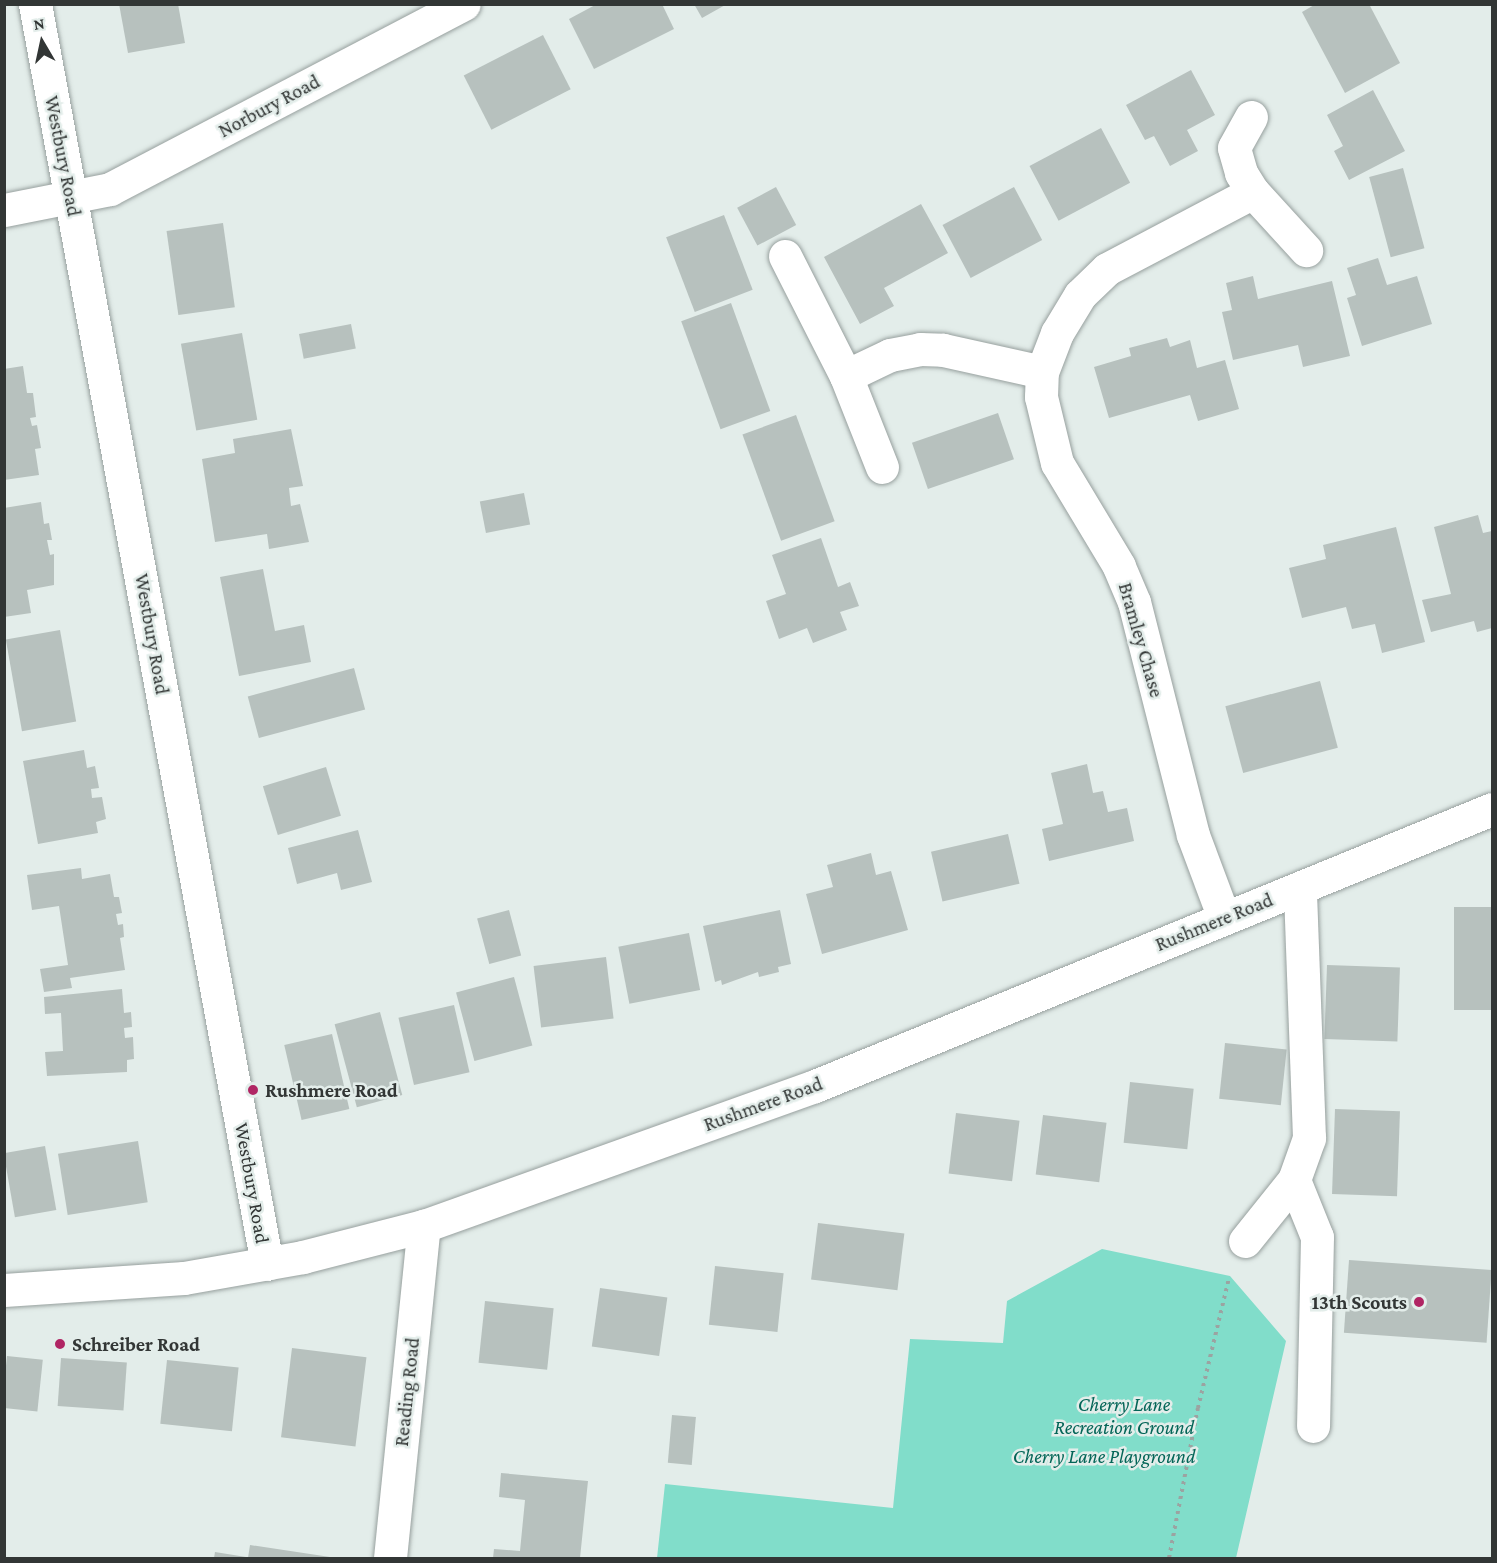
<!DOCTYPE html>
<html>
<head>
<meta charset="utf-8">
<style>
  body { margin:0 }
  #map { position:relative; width:1497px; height:1563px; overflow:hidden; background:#e3edea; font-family:"Crimson Pro",serif }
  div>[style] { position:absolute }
  .green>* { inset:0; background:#81ddca }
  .building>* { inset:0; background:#b7c1be; transform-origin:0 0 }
  .path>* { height:4px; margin-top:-2px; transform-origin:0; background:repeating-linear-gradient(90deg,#9ba3a1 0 3px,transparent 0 7.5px) }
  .roads { filter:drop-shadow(0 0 2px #97a09e) drop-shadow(0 0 2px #97a09e) }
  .minor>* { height:33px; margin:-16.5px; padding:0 16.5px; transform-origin:16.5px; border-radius:16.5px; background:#fff }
  .dots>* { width:16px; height:16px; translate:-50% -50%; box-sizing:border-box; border:3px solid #e3edea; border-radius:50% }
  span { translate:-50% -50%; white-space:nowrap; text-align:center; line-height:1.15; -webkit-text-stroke:5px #e3edea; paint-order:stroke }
  .street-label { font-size:20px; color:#323635 }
  .poi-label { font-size:20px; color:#323635; font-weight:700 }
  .left { translate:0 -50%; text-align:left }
  .right { translate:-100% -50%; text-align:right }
  .park-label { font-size:20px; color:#036557; font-style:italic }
  .frame { position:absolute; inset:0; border:6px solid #323635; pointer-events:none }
  .north { position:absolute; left:12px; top:12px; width:60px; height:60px; -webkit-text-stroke:4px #e3edea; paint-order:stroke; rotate:351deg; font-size:16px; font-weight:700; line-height:24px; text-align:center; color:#323635 }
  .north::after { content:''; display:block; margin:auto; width:21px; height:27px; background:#323635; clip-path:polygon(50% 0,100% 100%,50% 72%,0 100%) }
</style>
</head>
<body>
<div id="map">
  <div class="green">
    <div style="clip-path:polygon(1102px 1249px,1230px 1276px,1286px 1341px,1236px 1558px,657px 1558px,665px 1484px,893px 1508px,910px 1339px,1003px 1343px,1007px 1301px)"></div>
  </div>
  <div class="building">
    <div style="clip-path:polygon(119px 4px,178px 4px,185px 43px,128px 53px)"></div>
    <div style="clip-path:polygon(597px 4px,662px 4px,674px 29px,594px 69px,569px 19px)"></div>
    <div style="clip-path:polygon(694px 4px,727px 4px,702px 18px)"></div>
    <div style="clip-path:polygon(1316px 4px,1369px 4px,1400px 63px,1345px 93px,1302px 12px)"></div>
    <div style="left:543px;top:35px;width:61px;height:89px;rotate:63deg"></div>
    <div style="clip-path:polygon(1191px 70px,1215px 115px,1187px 130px,1198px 151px,1170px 166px,1154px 136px,1145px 140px,1126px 105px)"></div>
    <div style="clip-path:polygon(1373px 90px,1405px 151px,1349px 180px,1334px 151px,1343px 146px,1327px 115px)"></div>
    <div style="left:1101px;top:128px;width:62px;height:81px;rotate:62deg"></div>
    <div style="left:1403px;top:168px;width:83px;height:35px;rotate:75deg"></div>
    <div style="left:776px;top:187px;width:43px;height:44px;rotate:62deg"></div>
    <div style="left:1014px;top:187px;width:60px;height:81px;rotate:62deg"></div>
    <div style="clip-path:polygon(921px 204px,948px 253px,884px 288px,894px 306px,860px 324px,824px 257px)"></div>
    <div style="left:724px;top:215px;width:80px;height:62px;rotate:69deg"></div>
    <div style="left:223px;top:223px;width:85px;height:57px;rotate:82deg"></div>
    <div style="clip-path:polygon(1378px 258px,1387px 285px,1417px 276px,1432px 324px,1362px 346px,1347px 298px,1356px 295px,1347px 268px)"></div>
    <div style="clip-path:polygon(1253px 276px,1258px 299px,1332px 281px,1350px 356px,1303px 367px,1298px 345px,1233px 360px,1222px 312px,1232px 310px,1226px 283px)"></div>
    <div style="left:731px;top:303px;width:115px;height:53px;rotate:70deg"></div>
    <div style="left:351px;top:324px;width:25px;height:53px;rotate:79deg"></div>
    <div style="left:242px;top:333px;width:88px;height:62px;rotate:80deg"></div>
    <div style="clip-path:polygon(1167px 338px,1170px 347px,1190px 340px,1197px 368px,1225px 360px,1239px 409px,1198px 421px,1190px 395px,1109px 418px,1094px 367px,1131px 356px,1129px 348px)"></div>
    <div style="clip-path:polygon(23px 366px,27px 393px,33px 393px,36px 417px,30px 418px,32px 426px,37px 425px,41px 448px,35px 449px,39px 475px,4px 480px,4px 369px)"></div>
    <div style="left:998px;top:413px;width:49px;height:91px;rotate:71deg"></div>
    <div style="left:796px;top:415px;width:113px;height:57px;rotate:70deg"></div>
    <div style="clip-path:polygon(291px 429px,303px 486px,289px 488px,291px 506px,300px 504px,309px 542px,269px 549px,267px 534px,215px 542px,202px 459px,235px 453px,233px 439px)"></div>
    <div style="left:524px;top:493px;width:32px;height:45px;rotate:79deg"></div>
    <div style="clip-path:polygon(41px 502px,44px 524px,49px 523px,52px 540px,47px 540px,50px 555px,54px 554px,54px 585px,27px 590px,31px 613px,4px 617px,4px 508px)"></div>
    <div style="clip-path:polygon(1478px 515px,1483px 533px,1492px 531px,1492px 628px,1477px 632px,1474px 621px,1431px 632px,1422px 600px,1451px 594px,1434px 527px)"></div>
    <div style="clip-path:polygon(1396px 527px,1425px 642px,1382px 653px,1375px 624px,1352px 629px,1346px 607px,1302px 618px,1289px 568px,1326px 559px,1323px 545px)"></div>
    <div style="clip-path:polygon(821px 538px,838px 587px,850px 582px,859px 606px,840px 612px,847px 630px,813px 643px,807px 628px,779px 639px,766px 601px,786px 594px,772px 555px)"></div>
    <div style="clip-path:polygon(263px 569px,275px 631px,304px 625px,311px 662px,239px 676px,220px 577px)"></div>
    <div style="left:60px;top:630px;width:93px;height:55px;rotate:80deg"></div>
    <div style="left:354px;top:668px;width:43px;height:110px;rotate:75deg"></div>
    <div style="left:1320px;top:681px;width:69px;height:98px;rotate:75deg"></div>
    <div style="clip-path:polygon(84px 750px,87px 768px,95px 766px,99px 788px,91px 789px,92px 798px,102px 797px,106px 819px,96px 822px,98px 833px,38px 844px,23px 761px)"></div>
    <div style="clip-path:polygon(1087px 764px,1093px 793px,1103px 791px,1108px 812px,1127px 808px,1134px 841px,1049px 861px,1042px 829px,1063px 824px,1051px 773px)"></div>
    <div style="left:326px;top:767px;width:51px;height:66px;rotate:73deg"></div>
    <div style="clip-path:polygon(358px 830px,372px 882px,341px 890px,337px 873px,297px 884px,288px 848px)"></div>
    <div style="left:1008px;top:834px;width:51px;height:79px;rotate:77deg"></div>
    <div style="clip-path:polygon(871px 853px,876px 875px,891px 871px,908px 930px,822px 954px,806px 894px,833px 887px,827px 865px)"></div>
    <div style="clip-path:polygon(81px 868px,82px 879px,110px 874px,114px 897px,119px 897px,122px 913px,116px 914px,118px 925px,123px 924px,124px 937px,120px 938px,125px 970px,70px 978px,72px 988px,44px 992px,40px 969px,68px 965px,59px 906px,32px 910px,27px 875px)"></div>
    <div style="left:1454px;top:907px;width:38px;height:103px"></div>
    <div style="left:509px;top:910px;width:47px;height:33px;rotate:75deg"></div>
    <div style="clip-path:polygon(780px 910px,791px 964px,778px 967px,779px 972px,759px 977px,758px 972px,722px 985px,721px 980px,715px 982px,703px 926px)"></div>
    <div style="left:689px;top:933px;width:58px;height:72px;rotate:79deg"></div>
    <div style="left:606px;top:957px;width:62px;height:73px;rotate:83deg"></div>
    <div style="left:1327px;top:965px;width:73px;height:74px;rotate:2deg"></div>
    <div style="left:514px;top:977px;width:71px;height:60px;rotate:75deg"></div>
    <div style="clip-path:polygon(122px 989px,124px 1013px,131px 1012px,132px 1027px,124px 1028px,125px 1038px,133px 1037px,134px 1059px,127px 1060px,127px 1072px,47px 1076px,45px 1052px,63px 1051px,61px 1013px,45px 1014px,44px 997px)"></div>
    <div style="left:454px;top:1005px;width:69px;height:57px;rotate:77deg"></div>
    <div style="left:380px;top:1012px;width:86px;height:47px;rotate:75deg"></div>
    <div style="left:332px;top:1034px;width:77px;height:49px;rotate:77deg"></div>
    <div style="left:1225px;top:1043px;width:62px;height:56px;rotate:6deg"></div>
    <div style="left:1130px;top:1082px;width:64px;height:61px;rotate:6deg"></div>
    <div style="left:1335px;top:1109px;width:65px;height:85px;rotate:2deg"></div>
    <div style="left:956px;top:1113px;width:64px;height:61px;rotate:7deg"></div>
    <div style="left:1043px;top:1115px;width:64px;height:60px;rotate:7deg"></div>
    <div style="left:138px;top:1141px;width:62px;height:81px;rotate:81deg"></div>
    <div style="left:45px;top:1146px;width:65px;height:42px;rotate:80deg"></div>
    <div style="left:818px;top:1223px;width:87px;height:57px;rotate:7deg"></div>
    <div style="left:1349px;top:1260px;width:143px;height:73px;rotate:4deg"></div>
    <div style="left:715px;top:1266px;width:69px;height:59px;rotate:6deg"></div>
    <div style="left:600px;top:1288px;width:68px;height:59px;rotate:8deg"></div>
    <div style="left:485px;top:1301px;width:69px;height:62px;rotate:6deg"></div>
    <div style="left:292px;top:1348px;width:75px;height:90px;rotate:7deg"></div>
    <div style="left:7px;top:1356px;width:36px;height:52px;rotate:6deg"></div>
    <div style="left:61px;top:1358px;width:66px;height:48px;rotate:4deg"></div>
    <div style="left:167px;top:1360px;width:72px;height:64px;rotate:6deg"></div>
    <div style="left:672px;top:1415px;width:24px;height:48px;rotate:5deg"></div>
    <div style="clip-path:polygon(501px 1473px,588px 1481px,580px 1558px,493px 1558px,494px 1549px,520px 1551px,525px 1500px,499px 1497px)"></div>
    <div style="clip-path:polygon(250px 1545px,330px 1557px,330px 1558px,248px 1558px)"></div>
    <div style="clip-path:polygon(215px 1552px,246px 1557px,246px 1558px,214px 1558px)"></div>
  </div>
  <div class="path">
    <div style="left:1169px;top:1558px;width:153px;rotate:-79.1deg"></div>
    <div style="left:1198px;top:1408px;width:134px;rotate:-76.6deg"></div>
  </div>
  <div class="roads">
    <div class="minor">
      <div style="left:35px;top:4px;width:1281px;rotate:79.57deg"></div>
      <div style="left:1251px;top:117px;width:35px;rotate:119deg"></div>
      <div style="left:1234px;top:148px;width:26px;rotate:74deg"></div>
      <div style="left:1241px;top:173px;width:22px;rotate:58deg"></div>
      <div style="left:4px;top:210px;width:108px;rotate:-11.2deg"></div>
      <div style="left:110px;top:189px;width:399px;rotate:-27.6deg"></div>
      <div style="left:785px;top:256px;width:135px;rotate:63.1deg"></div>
      <div style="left:882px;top:467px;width:98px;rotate:-111.6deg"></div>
      <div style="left:846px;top:376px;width:49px;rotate:-25.5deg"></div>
      <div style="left:890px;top:355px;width:31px;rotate:-11deg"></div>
      <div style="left:920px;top:349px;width:23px;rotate:2deg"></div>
      <div style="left:943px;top:350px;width:101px;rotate:12.5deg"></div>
      <div style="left:1224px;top:918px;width:89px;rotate:-110.5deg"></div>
      <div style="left:1193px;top:835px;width:240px;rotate:-104.2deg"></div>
      <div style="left:1134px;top:602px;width:39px;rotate:-113deg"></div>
      <div style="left:1119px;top:566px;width:120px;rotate:-121deg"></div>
      <div style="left:1057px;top:463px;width:68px;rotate:-103.6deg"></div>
      <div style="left:1041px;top:397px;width:25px;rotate:-88deg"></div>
      <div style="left:1042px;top:372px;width:42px;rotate:-69deg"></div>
      <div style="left:1057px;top:333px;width:44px;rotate:-58.8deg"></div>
      <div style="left:1080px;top:295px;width:37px;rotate:-44deg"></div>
      <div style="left:1107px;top:269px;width:165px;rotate:-27.8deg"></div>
      <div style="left:1253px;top:192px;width:79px;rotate:47.6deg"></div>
      <div style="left:1294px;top:1180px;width:61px;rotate:68deg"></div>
      <div style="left:1317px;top:1237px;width:189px;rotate:91.2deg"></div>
      <div style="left:1245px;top:1241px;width:78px;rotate:-51.2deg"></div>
      <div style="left:1294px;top:1180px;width:45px;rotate:-70.3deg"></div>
      <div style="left:1309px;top:1138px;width:250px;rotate:-92.1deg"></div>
      <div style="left:4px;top:1290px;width:180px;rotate:-3.8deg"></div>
      <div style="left:184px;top:1278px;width:121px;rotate:-10deg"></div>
      <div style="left:303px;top:1257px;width:125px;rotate:-14.4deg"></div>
      <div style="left:424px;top:1226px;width:415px;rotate:-19.7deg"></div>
      <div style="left:815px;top:1086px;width:731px;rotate:-22.25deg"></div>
      <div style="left:390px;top:1558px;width:334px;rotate:-84.2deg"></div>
    </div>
  </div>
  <div class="dots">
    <div style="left:253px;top:1090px;background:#b02564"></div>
    <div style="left:1419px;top:1302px;background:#b02564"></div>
    <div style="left:60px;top:1344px;background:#b02564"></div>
  </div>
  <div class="street-label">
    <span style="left:269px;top:106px;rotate:-28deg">Norbury Road</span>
    <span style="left:63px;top:156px;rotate:79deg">Westbury Road</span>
    <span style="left:152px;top:634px;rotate:80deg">Westbury Road</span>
    <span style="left:1141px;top:640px;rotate:74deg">Bramley Chase</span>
    <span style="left:1214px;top:922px;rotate:-22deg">Rushmere Road</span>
    <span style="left:763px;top:1104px;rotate:-20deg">Rushmere Road</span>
    <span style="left:252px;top:1183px;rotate:80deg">Westbury Road</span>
    <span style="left:407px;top:1392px;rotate:-84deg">Reading Road</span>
  </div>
  <div class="poi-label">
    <span class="left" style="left:265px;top:1090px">Rushmere Road</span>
    <span class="right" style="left:1407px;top:1302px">13th Scouts</span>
    <span class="left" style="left:72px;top:1344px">Schreiber Road</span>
  </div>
  <div class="park-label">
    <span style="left:1124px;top:1416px">Cherry Lane<br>Recreation Ground</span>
    <span style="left:1104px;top:1456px">Cherry Lane Playground</span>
  </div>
  <div class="frame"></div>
  <div class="north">N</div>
</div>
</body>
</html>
